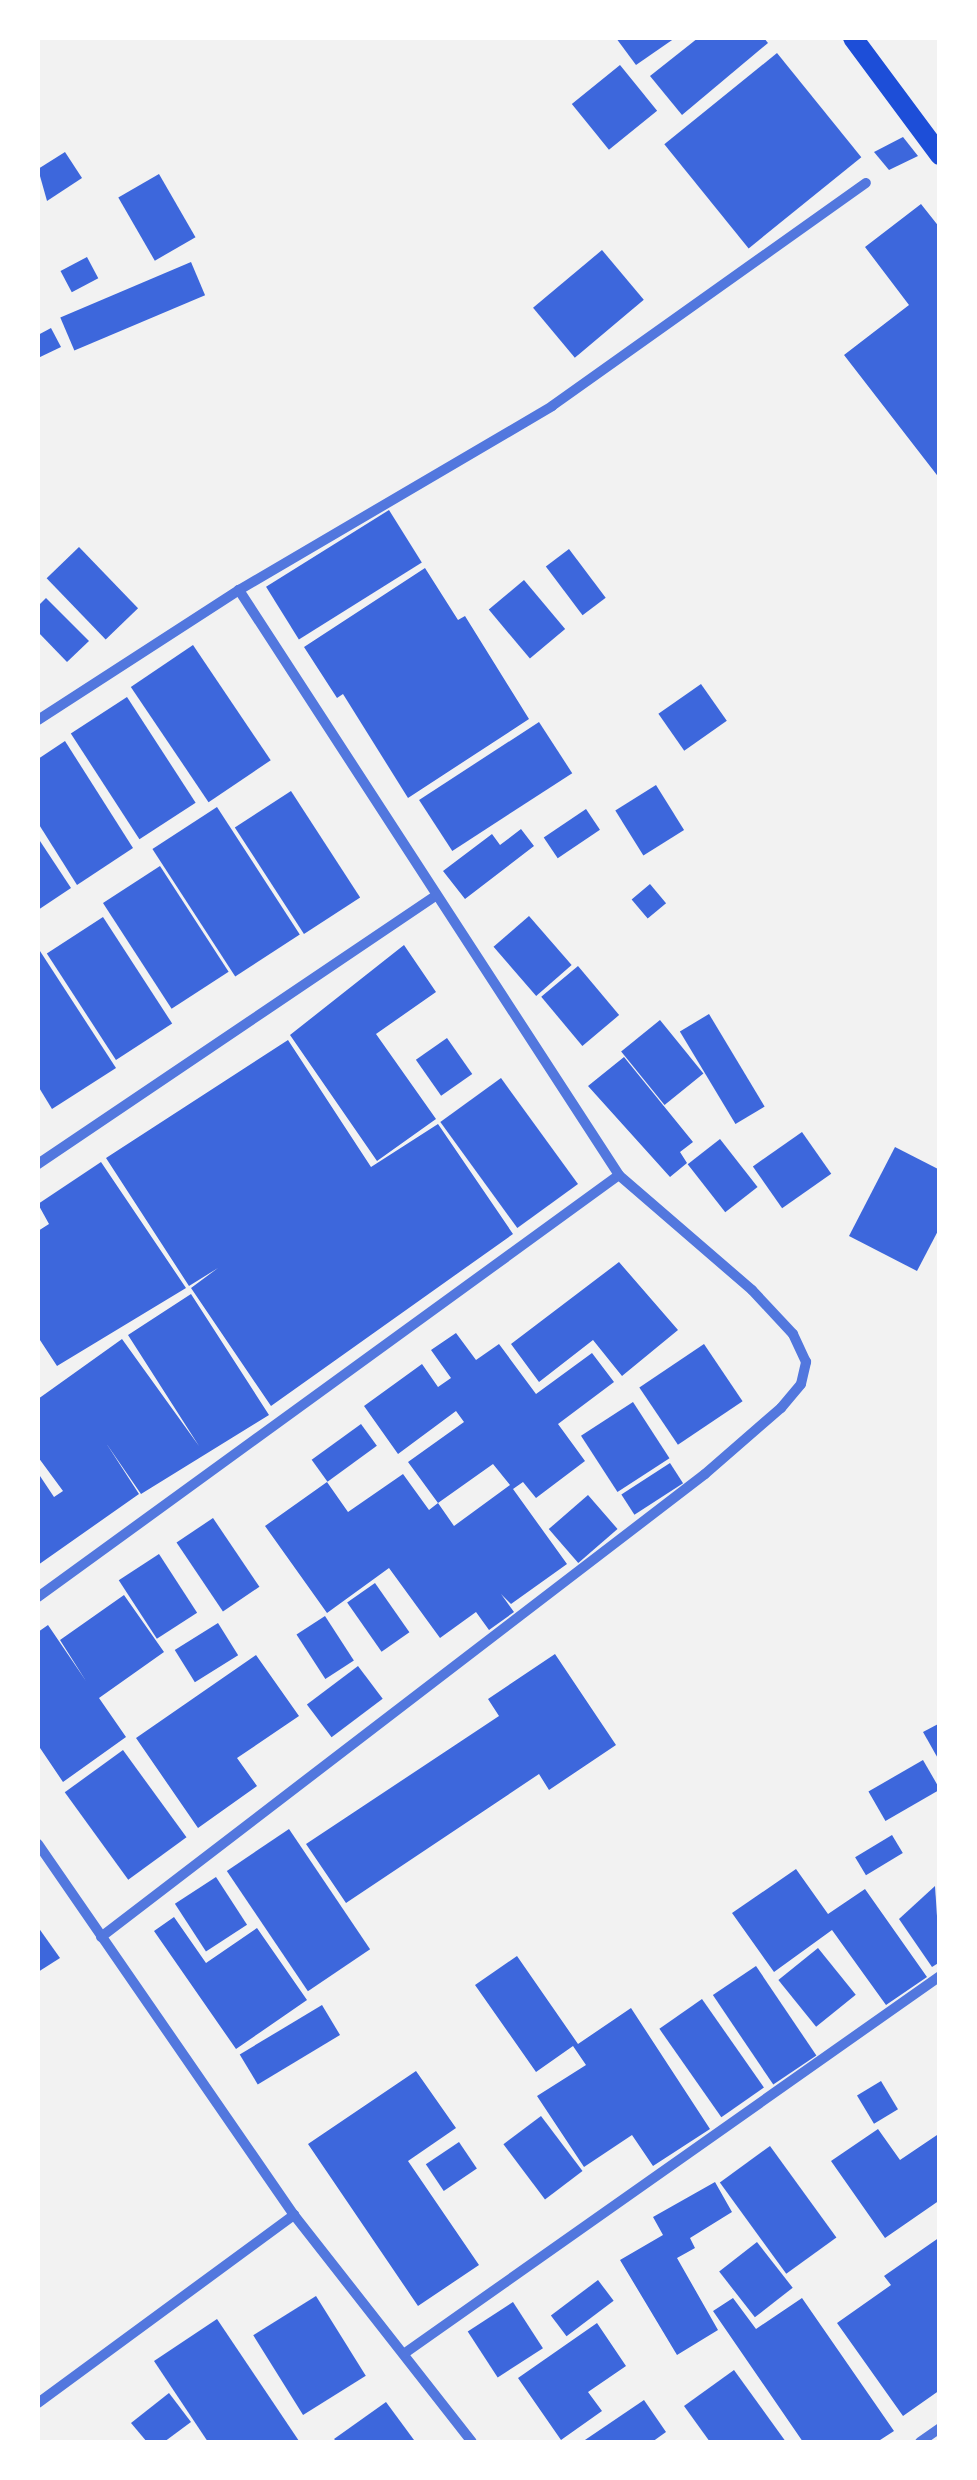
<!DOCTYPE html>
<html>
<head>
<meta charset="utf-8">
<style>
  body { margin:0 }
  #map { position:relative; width:977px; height:2480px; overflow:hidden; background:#f2f2f2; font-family:"DM Sans",sans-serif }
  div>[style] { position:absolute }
  .building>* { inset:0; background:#3d67dc; transform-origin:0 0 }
  .minor>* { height:10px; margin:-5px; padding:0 5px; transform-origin:5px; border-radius:5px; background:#5277de }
  .secondary>* { height:20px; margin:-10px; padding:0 10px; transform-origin:10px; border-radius:10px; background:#1d4ed8 }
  span { translate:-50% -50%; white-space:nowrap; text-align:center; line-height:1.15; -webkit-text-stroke:8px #fff; paint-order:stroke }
  .frame { position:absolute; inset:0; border:40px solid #fff; pointer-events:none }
</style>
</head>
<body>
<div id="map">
  <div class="building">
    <div style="clip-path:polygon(616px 38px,675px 38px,636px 65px)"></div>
    <div style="clip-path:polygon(698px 38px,764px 38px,768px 43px,682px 115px,650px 76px)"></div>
    <div style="left:777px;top:53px;width:134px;height:145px;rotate:51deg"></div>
    <div style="left:620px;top:65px;width:59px;height:62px;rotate:51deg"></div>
    <div style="clip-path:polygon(903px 137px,918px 156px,889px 170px,874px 152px)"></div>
    <div style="clip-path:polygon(65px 152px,82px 178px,47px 201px,38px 169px)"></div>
    <div style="left:159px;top:174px;width:73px;height:47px;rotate:60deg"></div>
    <div style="clip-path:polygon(921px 204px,940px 228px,940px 479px,844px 355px,909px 305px,865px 247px)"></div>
    <div style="left:602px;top:250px;width:65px;height:90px;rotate:50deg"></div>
    <div style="left:87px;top:257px;width:24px;height:30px;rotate:62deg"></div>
    <div style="left:191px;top:262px;width:36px;height:142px;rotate:67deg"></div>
    <div style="clip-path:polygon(51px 328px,61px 347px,38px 358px,38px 335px)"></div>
    <div style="left:389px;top:510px;width:62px;height:145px;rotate:58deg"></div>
    <div style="left:79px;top:547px;width:85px;height:45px;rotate:46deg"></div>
    <div style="left:569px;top:549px;width:61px;height:29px;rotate:53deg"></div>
    <div style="clip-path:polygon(425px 568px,458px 620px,465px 616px,529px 719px,408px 798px,343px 694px,337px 698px,304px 647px)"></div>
    <div style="left:524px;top:580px;width:64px;height:46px;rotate:50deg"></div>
    <div style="clip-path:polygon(46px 598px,89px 641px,67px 662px,38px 632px,38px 606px)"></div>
    <div style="left:193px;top:645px;width:139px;height:75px;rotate:56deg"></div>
    <div style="left:701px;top:684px;width:45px;height:52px;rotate:55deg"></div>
    <div style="left:127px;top:697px;width:126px;height:67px;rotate:57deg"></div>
    <div style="left:539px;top:722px;width:61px;height:143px;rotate:57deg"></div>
    <div style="clip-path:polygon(65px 741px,133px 848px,77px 885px,38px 823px,38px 759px)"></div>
    <div style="left:656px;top:785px;width:53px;height:48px;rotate:58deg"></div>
    <div style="left:291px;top:791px;width:127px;height:67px;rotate:57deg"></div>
    <div style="left:217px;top:807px;width:152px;height:77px;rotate:57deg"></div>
    <div style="left:586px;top:809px;width:25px;height:51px;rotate:56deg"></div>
    <div style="clip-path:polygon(521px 829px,534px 846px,465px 899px,443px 871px,492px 834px,500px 845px)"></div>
    <div style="clip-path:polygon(38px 838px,71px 888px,38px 910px)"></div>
    <div style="left:160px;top:866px;width:126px;height:68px;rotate:57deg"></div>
    <div style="left:650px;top:884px;width:25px;height:24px;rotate:50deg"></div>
    <div style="left:529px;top:916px;width:65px;height:47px;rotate:49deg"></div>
    <div style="left:103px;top:917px;width:127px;height:67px;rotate:57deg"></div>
    <div style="clip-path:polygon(404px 945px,436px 992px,376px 1034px,436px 1119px,377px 1161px,290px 1035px)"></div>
    <div style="clip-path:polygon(38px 948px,116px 1068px,52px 1109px,38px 1086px)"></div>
    <div style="left:578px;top:966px;width:64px;height:48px;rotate:50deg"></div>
    <div style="left:709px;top:1014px;width:108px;height:34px;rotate:59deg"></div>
    <div style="left:660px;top:1020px;width:69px;height:50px;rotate:51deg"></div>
    <div style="left:447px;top:1038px;width:44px;height:38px;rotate:55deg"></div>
    <div style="clip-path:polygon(288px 1040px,371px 1167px,438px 1124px,513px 1234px,271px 1406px,191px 1288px,218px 1268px,189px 1286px,106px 1158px)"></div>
    <div style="clip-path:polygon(624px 1057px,693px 1142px,680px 1152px,687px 1163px,670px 1177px,588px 1086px)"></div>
    <div style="left:501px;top:1078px;width:131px;height:75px;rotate:54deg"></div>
    <div style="left:802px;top:1132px;width:51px;height:60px;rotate:55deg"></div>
    <div style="left:720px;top:1139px;width:61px;height:41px;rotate:52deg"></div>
    <div style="clip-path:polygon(895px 1147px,940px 1170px,940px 1227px,917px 1271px,849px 1236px)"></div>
    <div style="clip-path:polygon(101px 1162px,186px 1288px,57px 1366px,38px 1337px,38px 1231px,49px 1224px,38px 1204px)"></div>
    <div style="clip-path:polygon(619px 1262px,678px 1330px,622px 1376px,593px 1340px,539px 1382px,511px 1344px)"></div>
    <div style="clip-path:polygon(191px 1294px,269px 1415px,141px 1494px,106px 1443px,139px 1494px,38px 1565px,38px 1473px,54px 1497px,63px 1491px,38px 1457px,38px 1399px,122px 1339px,199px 1446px,128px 1335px)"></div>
    <div style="clip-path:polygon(evenodd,456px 1333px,476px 1360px,499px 1344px,536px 1394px,592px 1353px,614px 1382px,558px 1424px,585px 1461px,536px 1498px,523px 1482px,513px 1489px,567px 1564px,511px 1604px,501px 1594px,514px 1612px,489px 1630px,476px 1612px,440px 1638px,389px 1568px,327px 1613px,265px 1526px,327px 1482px,348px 1512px,403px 1474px,429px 1510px,438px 1503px,408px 1462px,464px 1422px,456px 1411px,398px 1454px,364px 1406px,422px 1364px,438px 1387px,451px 1378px,431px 1350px,456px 1333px,493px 1464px,510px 1485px,454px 1526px,438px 1503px,493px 1464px)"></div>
    <div style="left:704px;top:1344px;width:69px;height:78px;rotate:56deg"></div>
    <div style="left:633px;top:1402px;width:67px;height:62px;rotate:57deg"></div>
    <div style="left:361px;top:1424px;width:27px;height:61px;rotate:54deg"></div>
    <div style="left:670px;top:1463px;width:24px;height:58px;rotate:57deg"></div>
    <div style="left:588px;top:1495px;width:45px;height:52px;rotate:49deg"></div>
    <div style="left:213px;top:1518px;width:83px;height:44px;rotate:56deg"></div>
    <div style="left:159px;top:1554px;width:70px;height:48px;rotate:57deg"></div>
    <div style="left:375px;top:1583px;width:60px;height:34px;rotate:55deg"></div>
    <div style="clip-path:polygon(124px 1595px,164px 1652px,99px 1698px,126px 1737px,63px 1782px,38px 1745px,38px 1632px,48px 1625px,86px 1681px,60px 1640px)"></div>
    <div style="left:325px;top:1616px;width:53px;height:34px;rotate:57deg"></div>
    <div style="left:218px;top:1623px;width:38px;height:51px;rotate:58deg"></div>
    <div style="clip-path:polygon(555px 1654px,616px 1745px,549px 1790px,539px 1774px,346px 1903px,306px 1844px,499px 1716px,488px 1699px)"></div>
    <div style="clip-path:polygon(256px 1655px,299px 1716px,237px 1758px,257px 1786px,198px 1828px,136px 1738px)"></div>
    <div style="left:358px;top:1666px;width:41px;height:64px;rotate:53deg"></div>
    <div style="clip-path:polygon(940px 1723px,940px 1762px,923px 1732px)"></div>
    <div style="left:123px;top:1750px;width:108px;height:72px;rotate:54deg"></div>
    <div style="left:923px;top:1760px;width:34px;height:63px;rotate:60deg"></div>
    <div style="left:289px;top:1829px;width:145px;height:75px;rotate:56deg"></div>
    <div style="left:892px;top:1835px;width:21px;height:43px;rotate:59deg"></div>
    <div style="clip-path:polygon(796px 1869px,828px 1914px,865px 1889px,927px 1977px,886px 2005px,832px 1930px,774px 1972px,732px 1913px)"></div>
    <div style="left:216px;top:1877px;width:57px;height:49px;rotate:57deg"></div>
    <div style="clip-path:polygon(935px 1886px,940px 1962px,932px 1967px,899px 1919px)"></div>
    <div style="clip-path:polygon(174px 1917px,206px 1963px,257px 1928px,307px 2000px,236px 2049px,154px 1931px)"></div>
    <div style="clip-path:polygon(38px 1927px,60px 1958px,38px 1972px)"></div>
    <div style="left:818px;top:1948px;width:60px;height:51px;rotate:51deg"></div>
    <div style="clip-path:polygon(517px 1956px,578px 2044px,631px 2008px,710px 2129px,653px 2166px,632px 2135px,584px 2167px,537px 2096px,586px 2065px,573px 2046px,536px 2072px,475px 1985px)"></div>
    <div style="left:756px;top:1966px;width:108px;height:52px;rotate:56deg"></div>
    <div style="left:702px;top:1999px;width:108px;height:52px;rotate:55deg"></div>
    <div style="left:322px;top:2005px;width:35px;height:96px;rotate:59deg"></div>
    <div style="clip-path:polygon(416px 2071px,456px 2128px,408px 2161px,479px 2265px,418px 2306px,308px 2144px)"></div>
    <div style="left:881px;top:2081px;width:33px;height:28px;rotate:59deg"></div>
    <div style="left:541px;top:2116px;width:69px;height:47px;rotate:53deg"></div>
    <div style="clip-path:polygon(878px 2129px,900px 2160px,940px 2133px,940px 2200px,885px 2238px,831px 2161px)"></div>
    <div style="left:459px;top:2142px;width:32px;height:40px;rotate:56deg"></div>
    <div style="left:770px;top:2146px;width:113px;height:62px;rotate:54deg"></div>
    <div style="clip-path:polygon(715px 2182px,732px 2212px,690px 2238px,695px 2248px,677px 2258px,718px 2330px,677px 2355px,620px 2260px,663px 2235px,653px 2217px)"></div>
    <div style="clip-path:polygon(940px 2237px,940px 2390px,903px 2416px,837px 2323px,891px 2285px,884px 2276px)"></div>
    <div style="left:757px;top:2242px;width:58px;height:48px;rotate:52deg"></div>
    <div style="left:598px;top:2280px;width:26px;height:59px;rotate:53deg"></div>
    <div style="left:316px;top:2296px;width:94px;height:74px;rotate:58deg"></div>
    <div style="clip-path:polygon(733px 2298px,756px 2329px,802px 2298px,894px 2431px,877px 2442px,803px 2442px,713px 2311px)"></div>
    <div style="left:513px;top:2302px;width:55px;height:54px;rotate:57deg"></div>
    <div style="clip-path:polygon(217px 2319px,299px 2441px,296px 2442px,208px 2442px,154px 2361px)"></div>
    <div style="clip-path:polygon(597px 2323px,626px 2366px,588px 2392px,602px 2411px,561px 2440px,518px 2378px)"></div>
    <div style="clip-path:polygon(734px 2370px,786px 2442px,710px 2442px,684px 2406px)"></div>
    <div style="clip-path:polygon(169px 2393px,191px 2422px,164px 2442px,147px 2442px,131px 2423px)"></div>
    <div style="clip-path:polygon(644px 2400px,666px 2432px,652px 2442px,582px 2442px)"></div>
    <div style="clip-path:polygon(386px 2402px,414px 2440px,337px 2442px,334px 2439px)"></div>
  </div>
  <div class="minor">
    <div style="left:38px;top:720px;width:239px;rotate:-32.9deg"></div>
    <div style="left:239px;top:590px;width:363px;rotate:-30.4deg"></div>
    <div style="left:552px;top:406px;width:385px;rotate:-35.4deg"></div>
    <div style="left:38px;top:1164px;width:479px;rotate:-34deg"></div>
    <div style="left:38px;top:1597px;width:718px;rotate:-35.99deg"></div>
    <div style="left:38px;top:1844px;width:451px;rotate:55.4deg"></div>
    <div style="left:294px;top:2215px;width:288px;rotate:51.9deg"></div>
    <div style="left:101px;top:1937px;width:761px;rotate:-37.47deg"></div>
    <div style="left:705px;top:1474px;width:101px;rotate:-41deg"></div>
    <div style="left:781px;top:1408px;width:31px;rotate:-50deg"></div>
    <div style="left:801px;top:1384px;width:23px;rotate:-77deg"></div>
    <div style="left:806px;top:1362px;width:31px;rotate:-115deg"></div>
    <div style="left:793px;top:1334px;width:60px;rotate:-133deg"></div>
    <div style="left:752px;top:1290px;width:176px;rotate:-139.2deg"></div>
    <div style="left:619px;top:1175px;width:698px;rotate:-123.01deg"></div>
    <div style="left:405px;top:2353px;width:654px;rotate:-35.17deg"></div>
    <div style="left:38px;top:2403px;width:318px;rotate:-36.3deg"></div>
    <div style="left:920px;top:2442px;width:24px;rotate:-35deg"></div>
  </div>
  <div class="secondary">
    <div style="left:853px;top:38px;width:146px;rotate:53.4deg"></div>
  </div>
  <div class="frame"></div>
</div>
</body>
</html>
